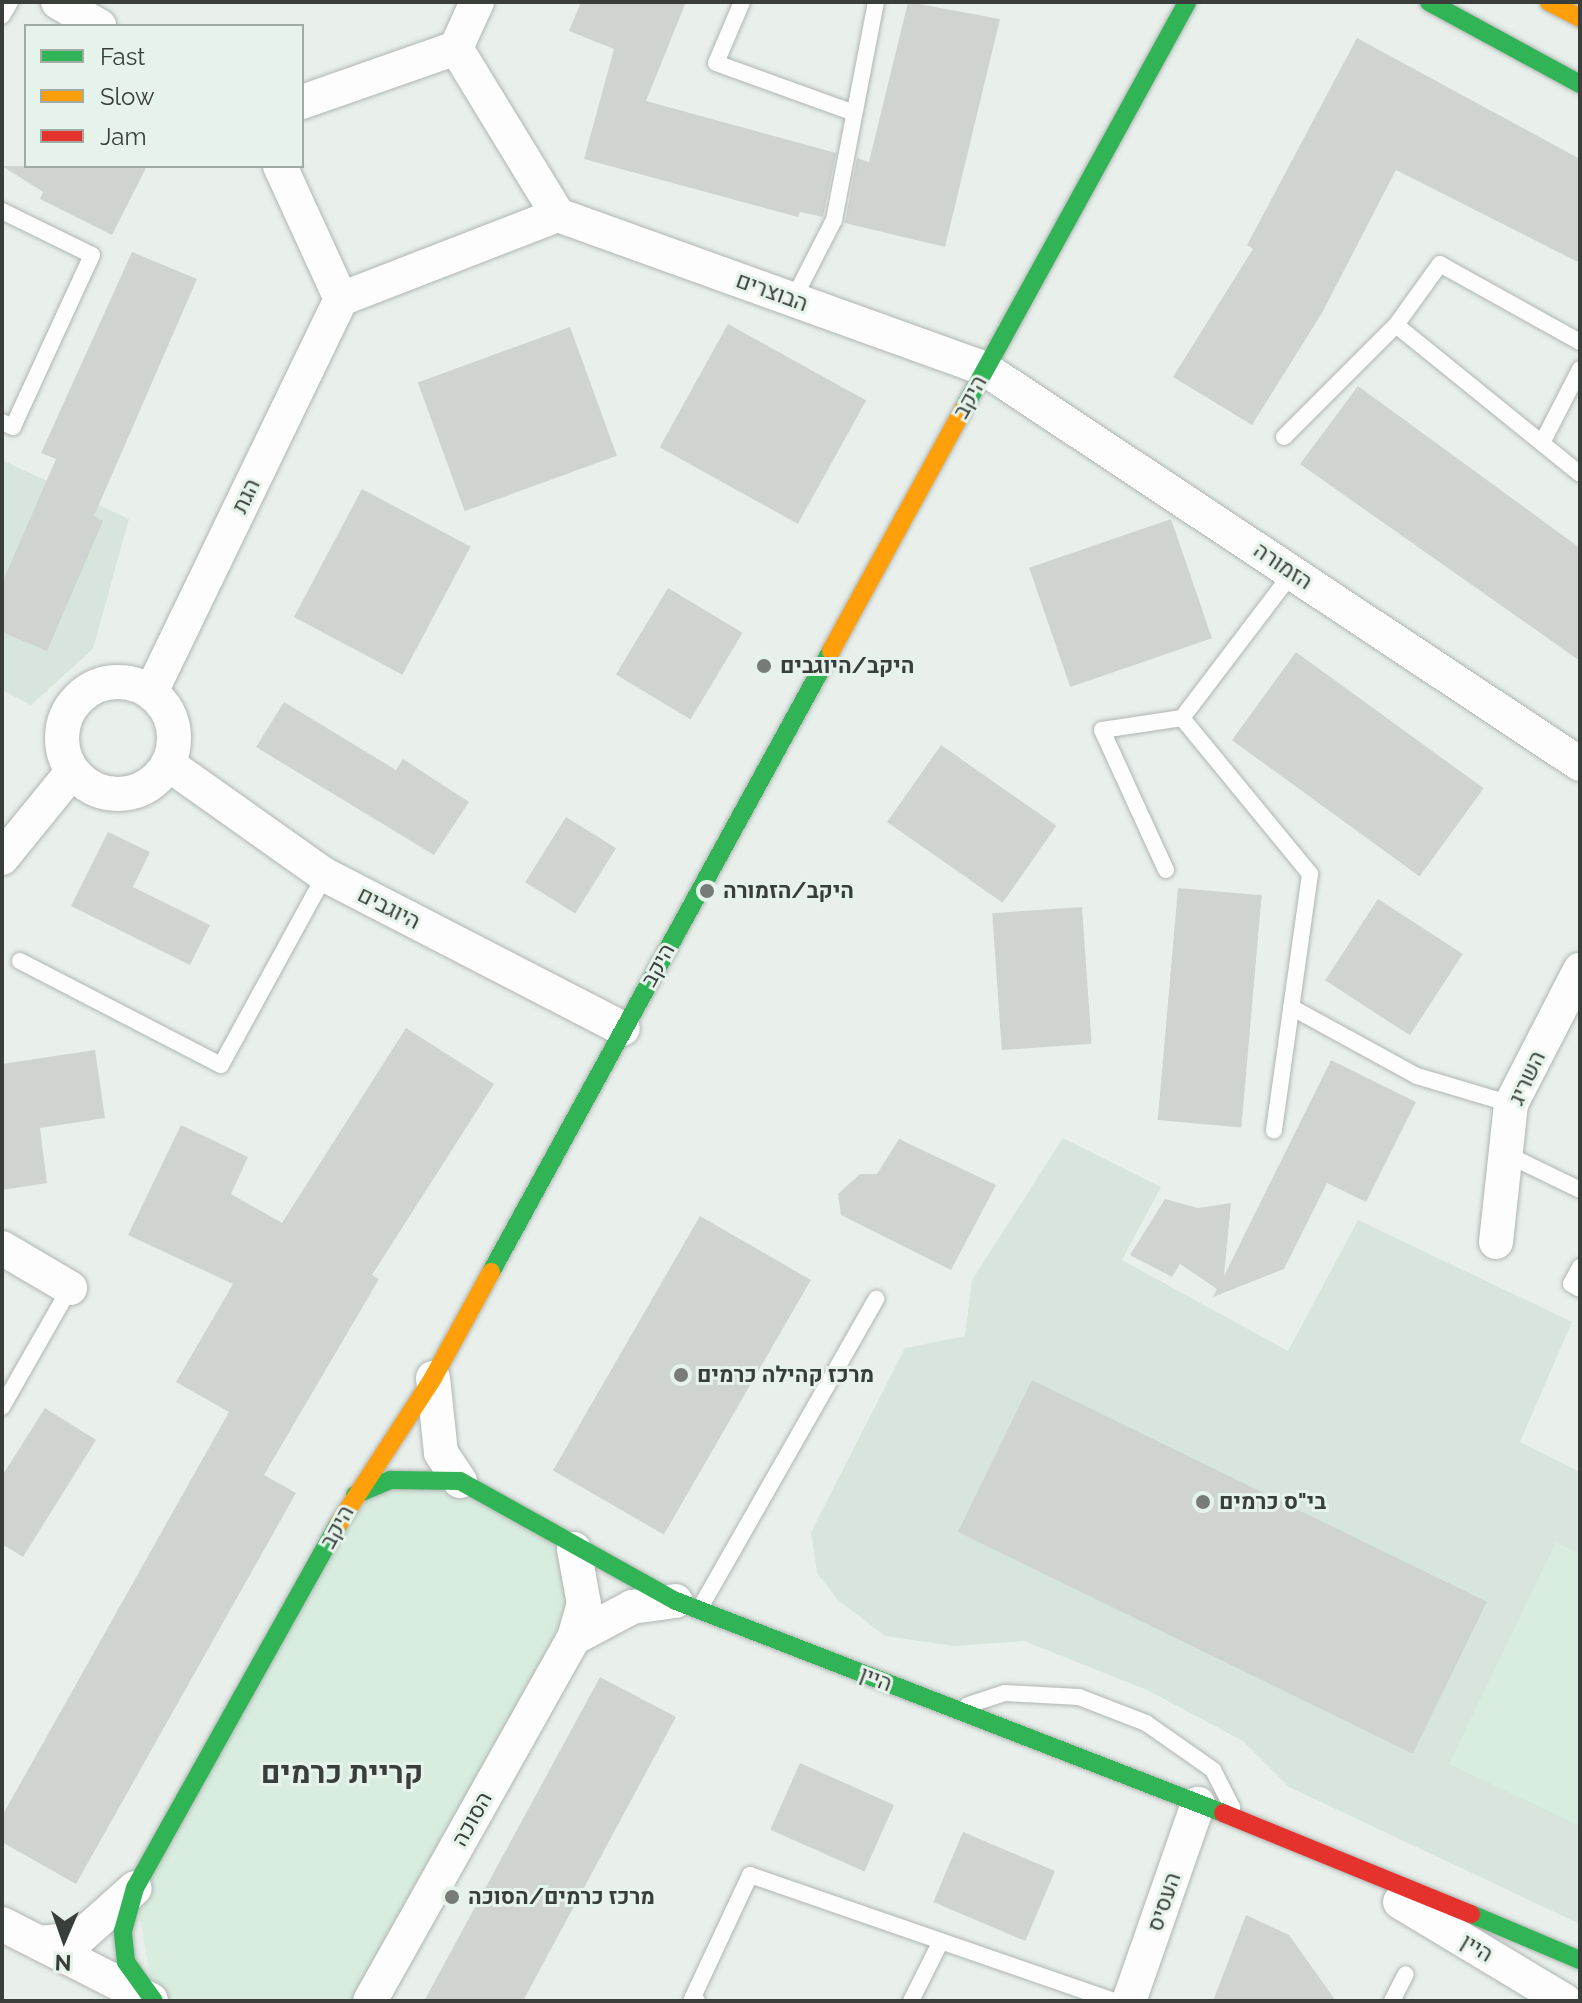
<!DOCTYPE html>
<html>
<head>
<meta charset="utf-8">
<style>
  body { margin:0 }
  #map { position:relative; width:1582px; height:2003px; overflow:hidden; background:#e9f0ec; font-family:Raleway,Heebo,sans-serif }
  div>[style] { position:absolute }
  .built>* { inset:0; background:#d7e5dc }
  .green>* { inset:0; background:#d8ecdf }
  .building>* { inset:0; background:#cfd4d0; transform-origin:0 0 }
  .roads { filter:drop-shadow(0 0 2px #b0b5b2) drop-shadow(0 0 2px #b0b5b2) }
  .lane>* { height:16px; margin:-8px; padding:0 8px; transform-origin:8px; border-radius:8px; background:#fcfdfc }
  .street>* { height:34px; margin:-17px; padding:0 17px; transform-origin:17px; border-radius:17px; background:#fcfdfc }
  .street>.ring { margin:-17px; padding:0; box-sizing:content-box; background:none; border:34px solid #fcfdfc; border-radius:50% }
  .fast>* { height:18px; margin:-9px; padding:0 9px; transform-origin:9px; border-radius:9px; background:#30b455 }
  .slow>* { height:18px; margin:-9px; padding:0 9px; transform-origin:9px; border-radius:9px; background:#ff9f0a }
  .jam>* { height:18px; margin:-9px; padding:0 9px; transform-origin:9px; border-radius:9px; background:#e5322d }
  .dots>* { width:22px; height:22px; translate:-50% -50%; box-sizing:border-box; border:4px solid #e6f3eb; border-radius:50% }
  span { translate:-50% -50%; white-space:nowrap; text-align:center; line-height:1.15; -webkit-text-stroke:6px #e6f3eb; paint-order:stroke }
  .street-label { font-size:22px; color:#393e3b }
  .poi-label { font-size:22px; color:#393e3b; font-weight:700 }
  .left { translate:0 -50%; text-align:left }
  .district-label { font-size:30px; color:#393e3b; font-weight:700 }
  .frame { position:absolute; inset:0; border:4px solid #393e3b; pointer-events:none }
  .legend { position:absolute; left:24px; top:24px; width:280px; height:144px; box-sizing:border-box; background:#e6f3eb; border:2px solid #a1aba5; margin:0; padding:10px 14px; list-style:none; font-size:24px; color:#393e3b }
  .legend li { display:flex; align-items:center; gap:16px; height:40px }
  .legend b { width:40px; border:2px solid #a1aba5 }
  .north { position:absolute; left:24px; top:1899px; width:80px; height:80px; -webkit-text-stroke:6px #e6f3eb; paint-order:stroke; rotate:182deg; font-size:22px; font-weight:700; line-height:32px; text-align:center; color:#393e3b }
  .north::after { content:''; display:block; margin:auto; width:28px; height:36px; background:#393e3b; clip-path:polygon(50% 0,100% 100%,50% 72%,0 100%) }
</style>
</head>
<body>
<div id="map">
  <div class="built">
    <div style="clip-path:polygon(2px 460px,129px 519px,93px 649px,31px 705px,2px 690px)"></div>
    <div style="clip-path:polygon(1063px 1138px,1161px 1187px,1122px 1260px,1288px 1351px,1358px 1220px,1572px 1322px,1520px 1442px,1580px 1472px,1580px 1924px,1289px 1787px,1243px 1741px,1147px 1690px,1024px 1641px,954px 1646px,885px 1636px,838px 1600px,817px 1573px,811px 1532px,905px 1348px,965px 1336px,972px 1280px)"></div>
  </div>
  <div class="green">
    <div style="clip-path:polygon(419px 1476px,574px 1549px,584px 1604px,370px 2001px,154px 2001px,135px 1888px,355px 1495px)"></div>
    <div style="clip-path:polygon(1556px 1542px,1580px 1554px,1580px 1826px,1449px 1764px)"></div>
  </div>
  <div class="building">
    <div style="clip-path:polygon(581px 2px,686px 2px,646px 101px,836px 153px,823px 217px,800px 212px,798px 217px,584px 159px,614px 49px,569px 31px)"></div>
    <div style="clip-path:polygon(908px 2px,1000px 19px,945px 247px,845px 223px,857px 158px,869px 162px)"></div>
    <div style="clip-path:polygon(1357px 38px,1580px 159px,1580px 263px,1396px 170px,1322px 313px,1252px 425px,1173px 377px,1253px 249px,1247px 245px)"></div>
    <div style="clip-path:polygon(2px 166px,147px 166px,112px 235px,40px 199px,43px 192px)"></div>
    <div style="clip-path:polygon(132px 252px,197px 279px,94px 516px,103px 521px,47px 651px,2px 632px,2px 583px,56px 459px,41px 453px)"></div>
    <div style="left:728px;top:324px;width:158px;height:141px;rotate:29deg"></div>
    <div style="left:570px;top:327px;width:137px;height:162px;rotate:70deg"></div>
    <div style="clip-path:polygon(1358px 386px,1580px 548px,1580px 661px,1300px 464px)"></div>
    <div style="left:362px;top:489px;width:123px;height:145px;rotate:28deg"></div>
    <div style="left:1171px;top:519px;width:126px;height:150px;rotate:71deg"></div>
    <div style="left:668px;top:588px;width:87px;height:101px;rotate:31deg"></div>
    <div style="left:1296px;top:652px;width:232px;height:109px;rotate:36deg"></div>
    <div style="clip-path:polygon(284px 702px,396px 770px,403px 759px,469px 802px,434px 855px,256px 747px)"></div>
    <div style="left:941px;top:745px;width:141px;height:94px;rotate:35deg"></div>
    <div style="left:566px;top:817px;width:59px;height:77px;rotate:32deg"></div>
    <div style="clip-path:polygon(108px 832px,150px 852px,133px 887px,210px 925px,190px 965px,71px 906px)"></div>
    <div style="left:1178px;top:888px;width:84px;height:233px;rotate:5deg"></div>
    <div style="left:1378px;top:899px;width:101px;height:97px;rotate:33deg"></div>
    <div style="left:1082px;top:907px;width:137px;height:90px;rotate:86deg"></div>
    <div style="clip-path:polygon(406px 1028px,494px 1084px,372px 1275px,379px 1279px,264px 1475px,296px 1493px,76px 1884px,2px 1842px,2px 1816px,229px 1412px,176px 1382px,233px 1284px,128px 1235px,181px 1125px,248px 1157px,231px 1194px,282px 1223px)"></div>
    <div style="clip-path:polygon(95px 1050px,105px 1118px,40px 1128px,47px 1183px,2px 1190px,2px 1064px)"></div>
    <div style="clip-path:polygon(1331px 1060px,1416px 1102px,1366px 1202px,1327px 1183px,1284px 1269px,1213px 1297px,1217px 1289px,1180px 1264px,1172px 1277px,1130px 1255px,1165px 1199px,1198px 1208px,1231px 1203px,1224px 1276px)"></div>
    <div style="clip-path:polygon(899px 1139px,996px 1185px,951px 1270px,841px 1215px,838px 1194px,860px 1174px,877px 1174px)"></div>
    <div style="left:700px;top:1216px;width:128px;height:294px;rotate:30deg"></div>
    <div style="left:1032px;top:1380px;width:506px;height:169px;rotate:26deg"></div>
    <div style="clip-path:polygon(45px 1408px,96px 1440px,23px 1557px,2px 1544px,2px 1476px)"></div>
    <div style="clip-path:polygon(600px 1677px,676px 1717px,523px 2001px,424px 2001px)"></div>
    <div style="left:800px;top:1763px;width:103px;height:73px;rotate:24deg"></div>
    <div style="left:963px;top:1832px;width:100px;height:76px;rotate:23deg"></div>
    <div style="clip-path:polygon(1246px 1915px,1289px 1935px,1336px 2001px,1213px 2001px)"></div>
  </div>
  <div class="roads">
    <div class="lane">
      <div style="left:742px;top:2px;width:66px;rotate:113.1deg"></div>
      <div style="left:716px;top:63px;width:147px;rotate:19.9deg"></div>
      <div style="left:2px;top:16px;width:16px;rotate:-60deg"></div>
      <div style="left:2px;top:211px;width:100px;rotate:26.1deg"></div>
      <div style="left:92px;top:255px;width:189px;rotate:114.7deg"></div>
      <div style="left:13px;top:427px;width:12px;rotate:-156deg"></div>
      <div style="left:793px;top:300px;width:90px;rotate:-62.9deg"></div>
      <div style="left:834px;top:220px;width:222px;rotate:-79.1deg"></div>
      <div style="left:1580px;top:342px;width:160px;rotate:-150.9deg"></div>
      <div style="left:1440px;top:264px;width:75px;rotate:125.8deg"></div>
      <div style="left:1396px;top:325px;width:237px;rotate:39deg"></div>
      <div style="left:1284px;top:437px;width:158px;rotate:-45deg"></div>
      <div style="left:1542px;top:443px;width:83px;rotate:-62.8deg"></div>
      <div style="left:1182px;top:718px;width:183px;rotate:-52.8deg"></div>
      <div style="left:1166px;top:870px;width:154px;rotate:-114.6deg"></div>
      <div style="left:1102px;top:730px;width:81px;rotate:-8.5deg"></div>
      <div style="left:1182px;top:718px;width:202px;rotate:50.6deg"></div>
      <div style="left:1310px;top:874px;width:259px;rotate:98deg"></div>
      <div style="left:20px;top:961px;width:226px;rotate:27.4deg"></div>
      <div style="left:221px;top:1065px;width:217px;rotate:-61.3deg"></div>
      <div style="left:1291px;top:1007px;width:144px;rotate:28.7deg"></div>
      <div style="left:1417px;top:1076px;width:98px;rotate:16.6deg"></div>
      <div style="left:1506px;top:1154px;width:82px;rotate:25.9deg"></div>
      <div style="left:1580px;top:1267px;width:19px;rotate:118deg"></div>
      <div style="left:1571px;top:1284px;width:10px;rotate:29deg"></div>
      <div style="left:2px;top:1407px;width:137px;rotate:-60.3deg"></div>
      <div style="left:700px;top:1608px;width:356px;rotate:-60.3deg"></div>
      <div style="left:968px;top:1705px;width:39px;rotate:-18deg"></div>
      <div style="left:1005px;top:1693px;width:74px;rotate:3.1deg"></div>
      <div style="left:1079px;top:1697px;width:72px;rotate:21.2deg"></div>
      <div style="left:1146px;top:1723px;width:82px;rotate:35deg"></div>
      <div style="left:1213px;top:1770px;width:42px;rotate:62.8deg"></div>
      <div style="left:697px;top:2001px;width:5px;rotate:-158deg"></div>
      <div style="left:692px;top:1999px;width:137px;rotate:-64.9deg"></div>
      <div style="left:750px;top:1875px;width:384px;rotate:19.1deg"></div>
      <div style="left:911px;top:2001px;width:67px;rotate:-63.4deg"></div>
      <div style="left:1392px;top:2001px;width:30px;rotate:-63deg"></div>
    </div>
    <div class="street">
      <div style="left:58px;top:2px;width:48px;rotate:30.3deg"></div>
      <div style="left:456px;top:48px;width:51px;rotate:-65.5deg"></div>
      <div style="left:302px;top:102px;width:163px;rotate:-19.3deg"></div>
      <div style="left:456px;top:48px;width:196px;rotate:58.6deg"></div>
      <div style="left:280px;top:166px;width:146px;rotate:65.4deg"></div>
      <div style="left:341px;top:299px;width:233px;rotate:-21.2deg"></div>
      <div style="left:558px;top:215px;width:454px;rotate:19.8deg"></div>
      <div style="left:985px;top:369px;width:714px;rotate:33.58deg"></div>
      <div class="ring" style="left:62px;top:682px;width:78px;height:78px"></div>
      <div style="left:151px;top:692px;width:437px;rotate:-64.2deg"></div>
      <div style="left:168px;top:764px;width:192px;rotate:35.3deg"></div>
      <div style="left:325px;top:875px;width:335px;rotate:27.3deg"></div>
      <div style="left:2px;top:858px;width:111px;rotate:-50.9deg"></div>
      <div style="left:1496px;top:1242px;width:139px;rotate:-83.8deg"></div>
      <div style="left:1511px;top:1104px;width:151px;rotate:-62.8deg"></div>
      <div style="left:2px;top:1248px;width:79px;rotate:30.5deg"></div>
      <div style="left:433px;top:1378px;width:75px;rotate:83.9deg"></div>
      <div style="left:441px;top:1453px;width:34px;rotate:56deg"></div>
      <div style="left:574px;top:1638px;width:66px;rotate:-28.1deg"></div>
      <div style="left:632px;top:1607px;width:44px;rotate:-7.8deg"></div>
      <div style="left:1400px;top:1902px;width:192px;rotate:31deg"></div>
      <div style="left:2px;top:1924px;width:167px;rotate:27deg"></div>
      <div style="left:40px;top:1943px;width:38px;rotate:-6deg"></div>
      <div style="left:78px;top:1939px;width:76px;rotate:-41.8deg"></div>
      <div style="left:370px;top:2001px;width:416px;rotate:-60.7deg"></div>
      <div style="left:574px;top:1638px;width:35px;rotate:-74deg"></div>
      <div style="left:584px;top:1604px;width:56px;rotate:-100.3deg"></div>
      <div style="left:1129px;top:2001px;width:209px;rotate:-70.7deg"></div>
    </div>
    <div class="fast">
      <div style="left:1429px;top:2px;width:172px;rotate:28.5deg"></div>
      <div style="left:963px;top:410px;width:465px;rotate:-61.2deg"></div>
      <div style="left:491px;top:1272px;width:708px;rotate:-61.3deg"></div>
      <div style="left:355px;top:1495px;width:39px;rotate:-23deg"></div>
      <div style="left:391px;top:1480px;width:69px;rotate:0.8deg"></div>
      <div style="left:460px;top:1481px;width:247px;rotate:29.1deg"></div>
      <div style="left:676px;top:1601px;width:587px;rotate:21.18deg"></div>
      <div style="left:1471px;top:1914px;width:118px;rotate:22.9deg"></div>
      <div style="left:154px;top:2001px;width:48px;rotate:-125.7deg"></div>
      <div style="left:126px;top:1962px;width:31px;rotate:-96deg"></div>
      <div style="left:123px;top:1931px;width:45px;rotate:-74.4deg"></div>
      <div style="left:135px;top:1888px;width:418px;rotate:-60.8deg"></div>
    </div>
    <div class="slow">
      <div style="left:1549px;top:2px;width:35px;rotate:27deg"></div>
      <div style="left:831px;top:651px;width:275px;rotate:-61.3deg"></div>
      <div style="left:339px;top:1523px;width:173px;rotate:-57deg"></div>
      <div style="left:433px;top:1378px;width:121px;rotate:-61.3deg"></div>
    </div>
    <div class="jam">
      <div style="left:1223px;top:1813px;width:268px;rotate:22.2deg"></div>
    </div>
  </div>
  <div class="dots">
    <div style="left:764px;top:666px;background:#777c79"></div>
    <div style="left:707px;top:891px;background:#777c79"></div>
    <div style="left:681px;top:1375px;background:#777c79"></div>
    <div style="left:1203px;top:1502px;background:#777c79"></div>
    <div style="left:452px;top:1897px;background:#777c79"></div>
  </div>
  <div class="street-label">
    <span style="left:772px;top:292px;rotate:20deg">הבוצרים</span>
    <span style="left:970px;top:397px;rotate:-61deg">היקב</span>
    <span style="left:246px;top:496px;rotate:-64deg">הגת</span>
    <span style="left:1283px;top:566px;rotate:34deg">הזמורה</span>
    <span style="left:389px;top:908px;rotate:27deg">היוגבים</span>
    <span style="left:658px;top:965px;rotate:-61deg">היקב</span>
    <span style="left:1527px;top:1078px;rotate:-65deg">השריג</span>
    <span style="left:337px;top:1527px;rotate:-61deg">היקב</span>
    <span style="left:876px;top:1679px;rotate:21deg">היין</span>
    <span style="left:472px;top:1819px;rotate:-61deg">הסוכה</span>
    <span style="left:1164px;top:1902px;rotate:-71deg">העסיס</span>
    <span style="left:1477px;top:1948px;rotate:31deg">היין</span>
  </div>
  <div class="poi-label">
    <span class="left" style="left:780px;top:666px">היקב/היוגבים</span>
    <span class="left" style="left:723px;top:891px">היקב/הזמורה</span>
    <span class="left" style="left:697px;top:1375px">מרכז קהילה כרמים</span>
    <span class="left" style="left:1219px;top:1502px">בי"ס כרמים</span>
    <span class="left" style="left:468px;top:1897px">מרכז כרמים/הסוכה</span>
  </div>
  <div class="district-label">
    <span style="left:342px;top:1773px">קריית כרמים</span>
  </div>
  <div class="frame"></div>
  <ul class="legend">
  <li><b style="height:10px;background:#30b455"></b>Fast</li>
  <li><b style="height:10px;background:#ff9f0a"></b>Slow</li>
  <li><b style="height:10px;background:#e5322d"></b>Jam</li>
  </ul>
  <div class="north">N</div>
</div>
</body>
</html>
